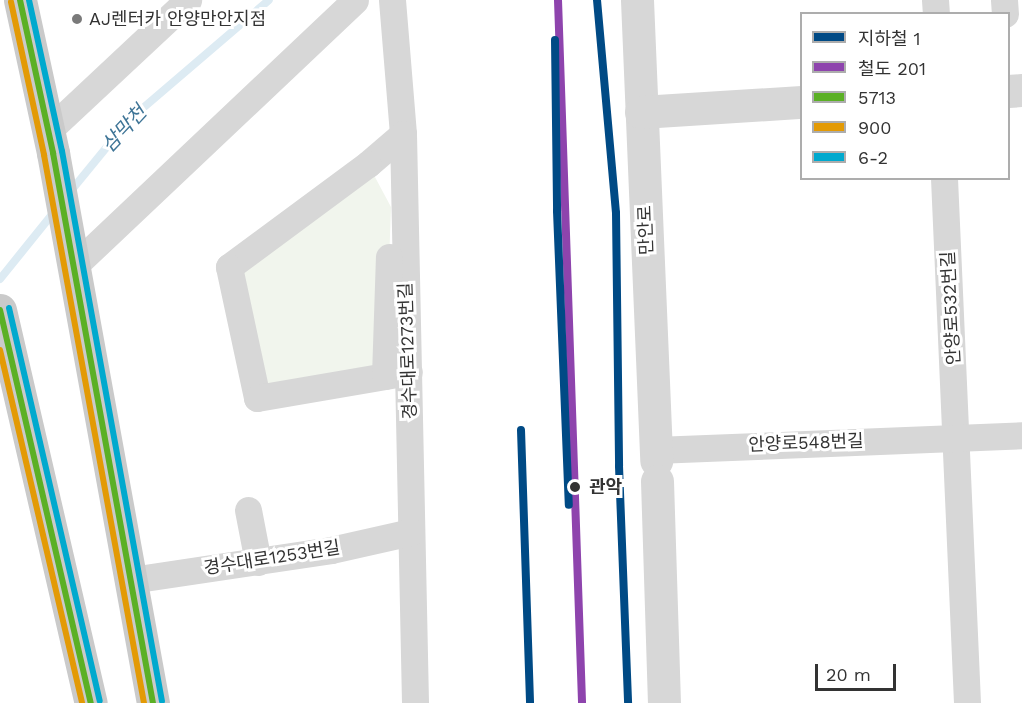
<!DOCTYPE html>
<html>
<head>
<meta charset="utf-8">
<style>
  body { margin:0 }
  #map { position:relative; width:1022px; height:703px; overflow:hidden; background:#fff; font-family:"Work Sans","Noto Sans KR",sans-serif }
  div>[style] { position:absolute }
  .green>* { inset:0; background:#f1f5ed }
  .stream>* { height:8px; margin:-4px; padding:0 4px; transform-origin:4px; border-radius:4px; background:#ddebf3 }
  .minor>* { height:27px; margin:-13.5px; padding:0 13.5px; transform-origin:13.5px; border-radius:13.5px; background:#d7d7d7 }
  .tertiary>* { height:33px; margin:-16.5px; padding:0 16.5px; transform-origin:16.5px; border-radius:16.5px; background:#d7d7d7 }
  .primary>* { height:33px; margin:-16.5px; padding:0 16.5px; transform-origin:16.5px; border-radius:16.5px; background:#cacaca }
  .bus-1>* { height:6px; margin:-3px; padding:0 3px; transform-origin:3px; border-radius:3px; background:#5bb025 }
  .bus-2>* { height:6px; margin:-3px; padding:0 3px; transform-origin:3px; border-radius:3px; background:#e39a05 }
  .bus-3>* { height:6px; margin:-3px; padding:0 3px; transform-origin:3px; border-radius:3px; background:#00a9ce }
  .rail-1>* { height:8px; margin:-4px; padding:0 4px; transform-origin:4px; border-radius:4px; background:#8e44ad }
  .metro-1>* { height:8px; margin:-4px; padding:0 4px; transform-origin:4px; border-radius:4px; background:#004a85 }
  .dots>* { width:16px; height:16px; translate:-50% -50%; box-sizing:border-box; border:3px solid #fff; border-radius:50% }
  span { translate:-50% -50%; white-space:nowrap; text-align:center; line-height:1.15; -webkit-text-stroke:6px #fff; paint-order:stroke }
  .poi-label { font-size:18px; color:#333 }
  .left { translate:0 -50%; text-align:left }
  .street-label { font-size:18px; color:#333 }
  .stop-label { font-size:18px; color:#333; font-weight:700 }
  .water-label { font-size:20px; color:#3f7597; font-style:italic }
  .legend { position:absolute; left:800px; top:12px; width:210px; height:168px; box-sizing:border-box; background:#fff; border:2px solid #adadad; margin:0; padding:8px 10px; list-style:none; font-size:18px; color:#333 }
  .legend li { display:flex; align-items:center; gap:12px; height:30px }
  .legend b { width:30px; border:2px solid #adadad }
  .scale { position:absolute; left:815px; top:664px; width:81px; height:27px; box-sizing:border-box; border:3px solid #333; border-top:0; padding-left:8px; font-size:18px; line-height:21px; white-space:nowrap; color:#333; -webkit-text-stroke:4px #fff; paint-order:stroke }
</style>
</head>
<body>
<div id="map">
  <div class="green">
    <div style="clip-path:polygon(368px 164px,391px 207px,385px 376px,257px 398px,229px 267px)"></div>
  </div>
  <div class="stream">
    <div style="left:70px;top:192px;width:93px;rotate:-50.7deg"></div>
    <div style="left:129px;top:120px;width:184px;rotate:-40.6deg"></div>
    <div style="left:0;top:279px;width:86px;rotate:-51.1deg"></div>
  </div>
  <div class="minor">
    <div style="left:392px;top:0;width:134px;rotate:85.3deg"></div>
    <div style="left:403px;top:134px;width:569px;rotate:88.79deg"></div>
    <div style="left:935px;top:0;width:14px;rotate:86deg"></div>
    <div style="left:1004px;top:0;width:14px;rotate:86deg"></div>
    <div style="left:48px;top:131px;width:192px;rotate:-43.1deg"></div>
    <div style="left:403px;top:134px;width:46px;rotate:139.4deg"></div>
    <div style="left:368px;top:164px;width:173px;rotate:143.5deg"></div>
    <div style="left:229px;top:267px;width:134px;rotate:77.9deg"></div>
    <div style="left:257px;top:398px;width:154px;rotate:-9.7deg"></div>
    <div style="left:944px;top:178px;width:526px;rotate:87.49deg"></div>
    <div style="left:73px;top:267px;width:388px;rotate:-43.4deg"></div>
    <div style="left:385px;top:376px;width:119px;rotate:-88.1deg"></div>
    <div style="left:655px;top:450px;width:367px;rotate:-2.3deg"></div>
    <div style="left:248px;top:510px;width:53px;rotate:79.1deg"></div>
    <div style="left:131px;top:580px;width:202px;rotate:-8.5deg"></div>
    <div style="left:331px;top:550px;width:82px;rotate:-12.7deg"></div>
  </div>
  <div class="tertiary">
    <div style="left:637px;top:0;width:461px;rotate:87.6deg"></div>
    <div style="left:1008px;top:91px;width:14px;rotate:-4deg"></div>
    <div style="left:641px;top:112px;width:161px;rotate:-3.6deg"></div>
    <div style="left:657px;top:481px;width:222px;rotate:88.2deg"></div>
  </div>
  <div class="primary">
    <div style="left:20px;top:0;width:157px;rotate:77.8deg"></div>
    <div style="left:53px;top:153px;width:559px;rotate:79.7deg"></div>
    <div style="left:0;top:310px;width:403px;rotate:77deg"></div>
  </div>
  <div class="bus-1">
    <div style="left:20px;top:0;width:157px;rotate:77.8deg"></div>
    <div style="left:53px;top:153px;width:559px;rotate:79.7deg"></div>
    <div style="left:0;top:310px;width:403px;rotate:77deg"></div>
  </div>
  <div class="bus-2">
    <div style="left:11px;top:2px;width:157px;rotate:77.8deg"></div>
    <div style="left:44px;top:155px;width:557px;rotate:79.66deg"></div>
    <div style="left:0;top:350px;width:362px;rotate:76.9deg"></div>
  </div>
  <div class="bus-3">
    <div style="left:29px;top:0;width:155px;rotate:77.7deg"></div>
    <div style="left:62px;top:151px;width:559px;rotate:79.7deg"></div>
    <div style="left:9px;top:308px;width:403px;rotate:77deg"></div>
  </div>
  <div class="rail-1">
    <div style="left:558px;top:0;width:703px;rotate:88.04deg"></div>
  </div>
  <div class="metro-1">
    <div style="left:597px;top:0;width:214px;rotate:84.9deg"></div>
    <div style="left:616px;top:213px;width:253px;rotate:89.3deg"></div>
    <div style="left:619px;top:466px;width:237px;rotate:87.8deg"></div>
    <div style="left:555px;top:40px;width:171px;rotate:89.3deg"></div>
    <div style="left:557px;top:211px;width:294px;rotate:87.7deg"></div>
    <div style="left:521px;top:430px;width:273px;rotate:88.1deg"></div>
  </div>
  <div class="dots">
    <div style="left:77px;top:19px;background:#7a7a7a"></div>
    <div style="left:575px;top:487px;background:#333"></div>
  </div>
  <div class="poi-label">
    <span class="left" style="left:89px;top:19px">AJ렌터카 안양만안지점</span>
  </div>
  <div class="street-label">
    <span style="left:646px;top:230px;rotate:-92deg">만안로</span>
    <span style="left:951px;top:308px;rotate:-93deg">안양로532번길</span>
    <span style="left:408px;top:351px;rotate:-92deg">경수대로1273번길</span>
    <span style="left:806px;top:443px;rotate:-2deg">안양로548번길</span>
    <span style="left:272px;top:558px;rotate:-9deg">경수대로1253번길</span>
  </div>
  <div class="stop-label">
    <span class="left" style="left:589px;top:487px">관악</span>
  </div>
  <div class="water-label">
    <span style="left:124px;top:129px;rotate:-47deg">삼막천</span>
  </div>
  <ul class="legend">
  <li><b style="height:8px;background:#004a85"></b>지하철 1</li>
  <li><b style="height:8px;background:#8e44ad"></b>철도 201</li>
  <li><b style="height:8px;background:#5bb025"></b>5713</li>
  <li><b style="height:8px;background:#e39a05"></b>900</li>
  <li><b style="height:8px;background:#00a9ce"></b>6-2</li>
  </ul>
  <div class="scale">20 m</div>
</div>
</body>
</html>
